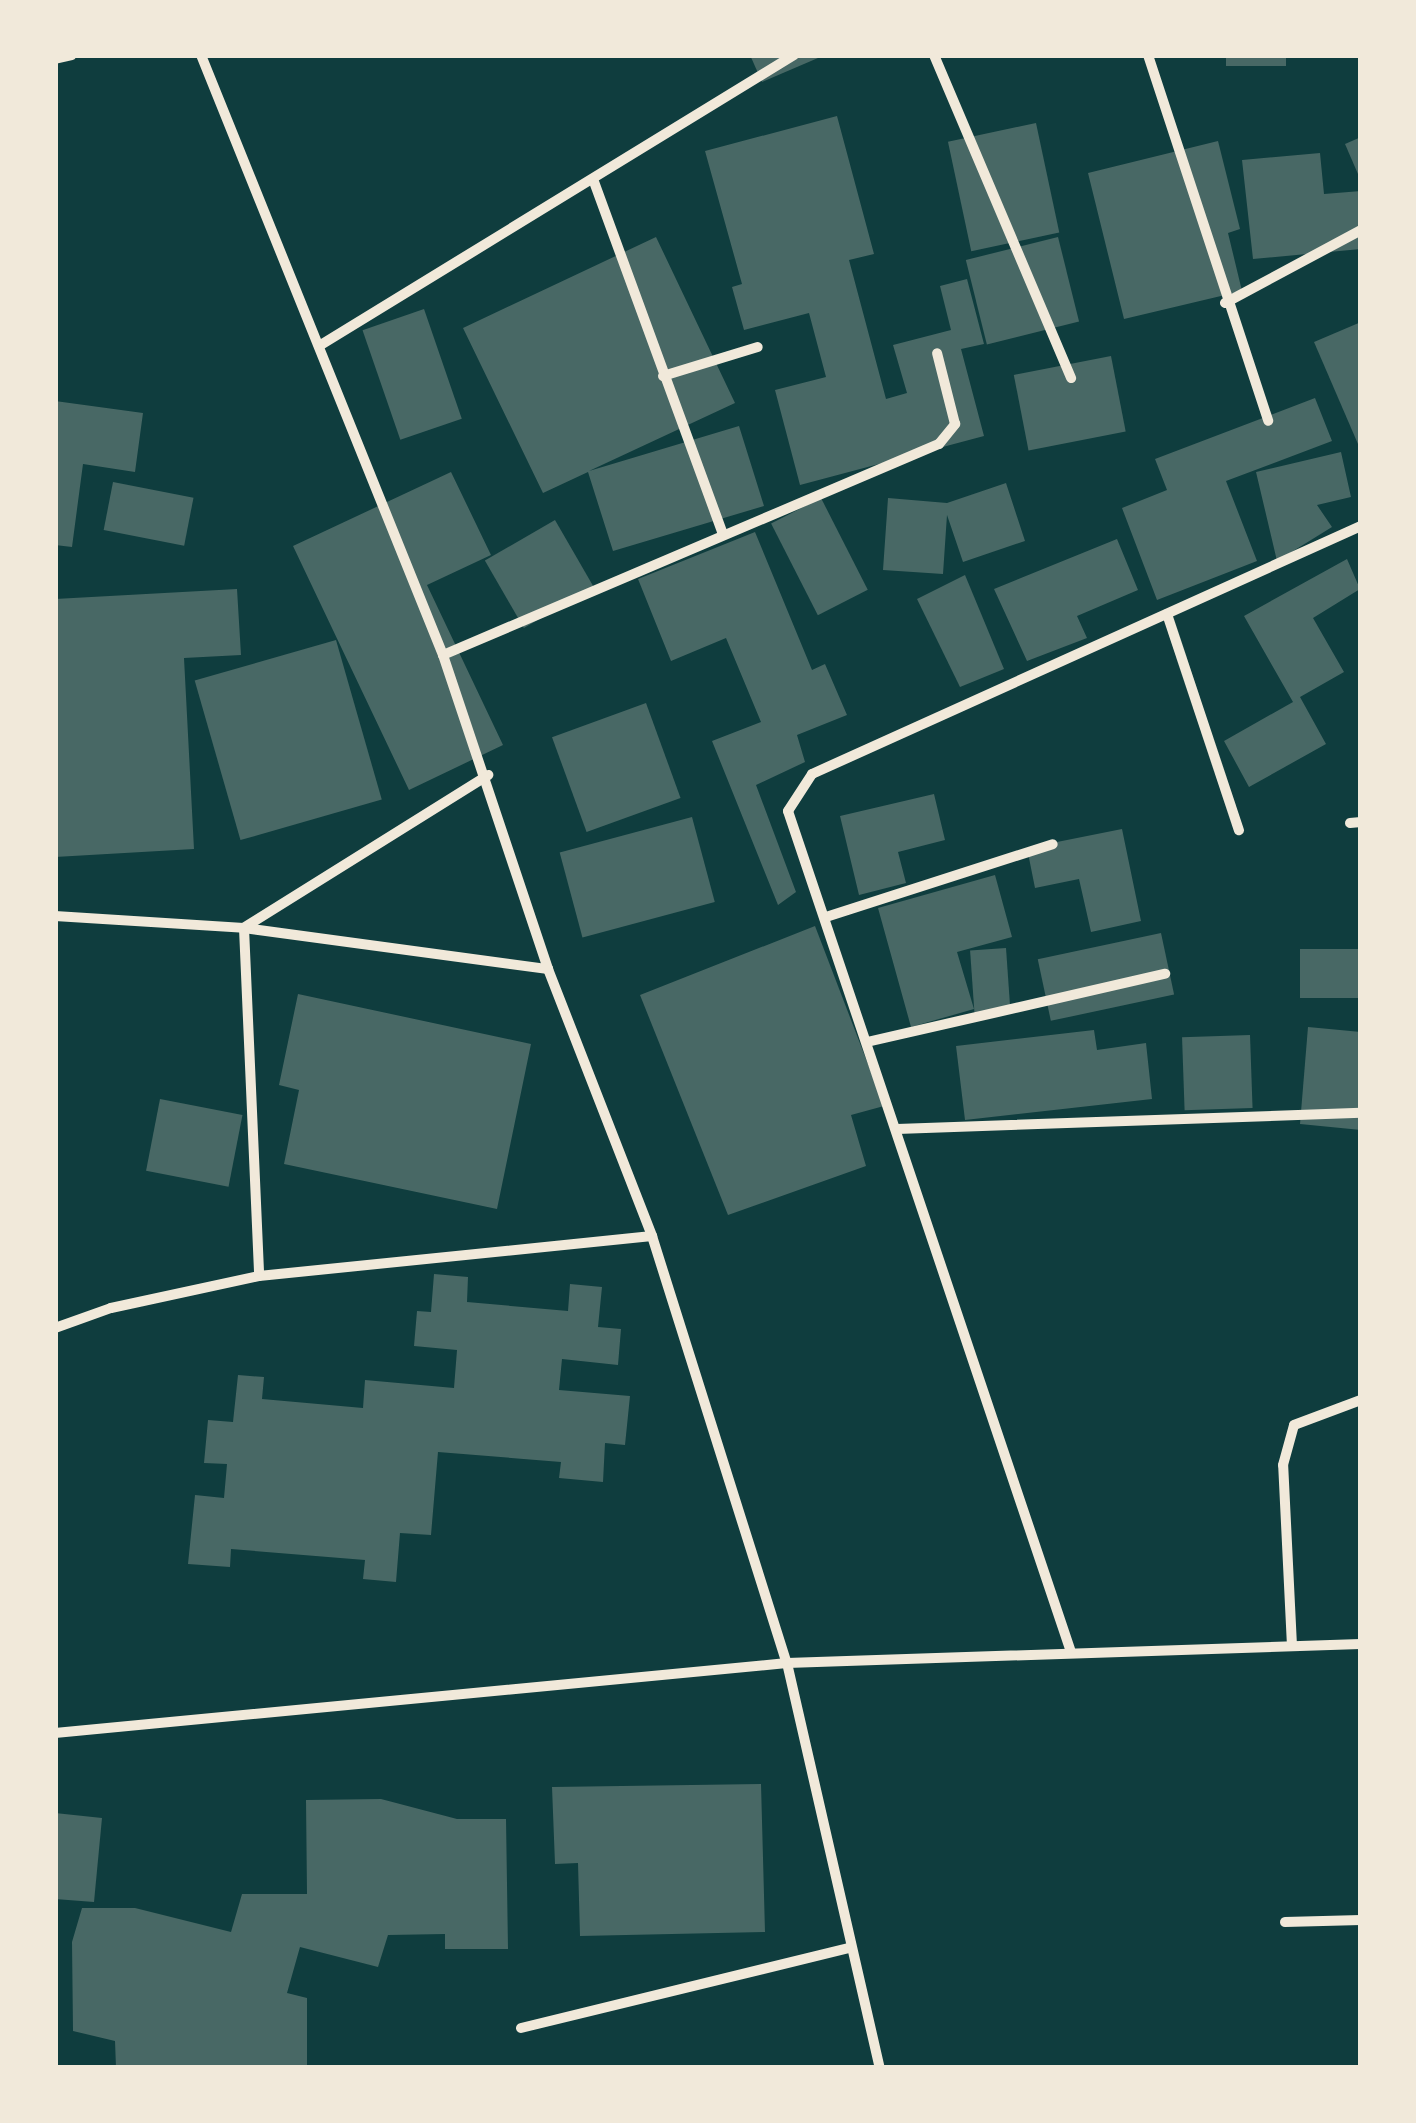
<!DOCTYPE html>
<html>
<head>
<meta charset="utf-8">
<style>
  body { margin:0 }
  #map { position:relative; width:1416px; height:2123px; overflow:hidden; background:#0f3d3e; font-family:Mulish,sans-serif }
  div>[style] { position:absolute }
  .building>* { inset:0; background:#486865; transform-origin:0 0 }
  .minor>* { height:10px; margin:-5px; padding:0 5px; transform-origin:5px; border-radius:5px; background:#f1e9da }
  span { translate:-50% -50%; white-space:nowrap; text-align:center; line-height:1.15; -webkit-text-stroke:8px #f1e9da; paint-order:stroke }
  .frame { position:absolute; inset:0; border:58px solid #f1e9da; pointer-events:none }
</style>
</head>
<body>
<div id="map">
  <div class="building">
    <div style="clip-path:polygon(750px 55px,825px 55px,762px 82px)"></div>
    <div style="left:1226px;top:55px;width:60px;height:11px"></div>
    <div style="clip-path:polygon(837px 116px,874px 254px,849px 260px,886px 399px,907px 393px,893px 345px,951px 330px,940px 286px,967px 279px,984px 344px,961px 349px,984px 436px,800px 485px,775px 390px,826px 377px,809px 313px,744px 330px,732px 287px,742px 284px,705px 151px)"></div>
    <div style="left:1036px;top:123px;width:112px;height:90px;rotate:78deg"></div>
    <div style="clip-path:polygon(1361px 137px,1361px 181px,1345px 144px)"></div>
    <div style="clip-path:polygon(1218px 141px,1240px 229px,1228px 233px,1242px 291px,1124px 319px,1088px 173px)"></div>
    <div style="clip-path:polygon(1320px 153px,1324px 194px,1361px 191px,1361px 249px,1253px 259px,1242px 160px)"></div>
    <div style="clip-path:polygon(656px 237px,735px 403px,589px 471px,739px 426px,764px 506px,613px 551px,588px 472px,543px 493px,463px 328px)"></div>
    <div style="left:1058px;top:237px;width:87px;height:95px;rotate:76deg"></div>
    <div style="left:424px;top:309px;width:116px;height:65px;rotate:71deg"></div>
    <div style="clip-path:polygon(1361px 322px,1361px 451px,1314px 342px)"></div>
    <div style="left:1111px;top:356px;width:77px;height:99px;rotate:79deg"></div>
    <div style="clip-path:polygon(1315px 398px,1332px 441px,1226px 481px,1257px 561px,1157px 600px,1122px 508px,1167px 490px,1155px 459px)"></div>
    <div style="clip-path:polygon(55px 401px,143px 413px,135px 472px,83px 464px,72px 547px,55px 545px)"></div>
    <div style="clip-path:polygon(1341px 452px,1351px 497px,1317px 505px,1332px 527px,1277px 561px,1256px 472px)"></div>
    <div style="clip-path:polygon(451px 472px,491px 555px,427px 585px,503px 745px,409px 790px,293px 546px)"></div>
    <div style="left:113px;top:482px;width:82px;height:49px;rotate:11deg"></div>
    <div style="clip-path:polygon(1006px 483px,1025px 541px,963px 562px,947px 515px,943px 574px,883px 570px,888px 498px,947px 503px)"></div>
    <div style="left:821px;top:498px;width:103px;height:56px;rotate:63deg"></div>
    <div style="left:555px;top:520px;width:78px;height:81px;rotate:60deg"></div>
    <div style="clip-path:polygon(755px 532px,812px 670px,825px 664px,847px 715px,797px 735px,805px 762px,756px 785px,796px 892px,778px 905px,712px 741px,761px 722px,726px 638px,671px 661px,638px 579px)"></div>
    <div style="clip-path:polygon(1117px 539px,1138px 590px,1077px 616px,1087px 638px,1027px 661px,994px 589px)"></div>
    <div style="clip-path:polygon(1347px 559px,1360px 589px,1313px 618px,1344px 672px,1300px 697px,1326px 744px,1249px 787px,1224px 741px,1293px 702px,1244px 616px)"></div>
    <div style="clip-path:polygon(965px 575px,1004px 669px,960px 687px,917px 599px)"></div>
    <div style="clip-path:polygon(237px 589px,241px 655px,184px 658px,194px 849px,55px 857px,55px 599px)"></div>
    <div style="left:336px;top:640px;width:166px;height:147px;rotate:74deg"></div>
    <div style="left:646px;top:703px;width:101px;height:100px;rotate:70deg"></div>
    <div style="clip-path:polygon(934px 794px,945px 840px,898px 852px,906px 883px,859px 895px,840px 816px)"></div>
    <div style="left:692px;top:817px;width:88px;height:137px;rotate:75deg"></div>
    <div style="clip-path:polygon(1122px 829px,1141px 921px,1091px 932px,1079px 879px,1035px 888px,1027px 848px)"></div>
    <div style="clip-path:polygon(995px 875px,1012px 937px,957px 952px,974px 1009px,911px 1027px,878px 908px)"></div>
    <div style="clip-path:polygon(815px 926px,884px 1106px,851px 1115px,866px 1166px,728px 1215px,640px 995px)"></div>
    <div style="left:1161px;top:933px;width:63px;height:126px;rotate:78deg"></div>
    <div style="left:1006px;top:948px;width:64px;height:36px;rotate:86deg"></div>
    <div style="left:1361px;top:949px;width:49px;height:61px;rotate:90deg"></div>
    <div style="clip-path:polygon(298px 994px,531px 1044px,497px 1209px,284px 1164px,299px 1090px,279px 1085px)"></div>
    <div style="clip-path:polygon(1308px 1027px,1361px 1032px,1361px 1130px,1300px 1124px)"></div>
    <div style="clip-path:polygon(1094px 1030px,1097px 1050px,1146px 1043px,1152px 1099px,965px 1120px,956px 1046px)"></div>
    <div style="left:1250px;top:1035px;width:73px;height:68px;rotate:88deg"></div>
    <div style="left:160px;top:1099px;width:84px;height:73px;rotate:11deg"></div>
    <div style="clip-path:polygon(434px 1274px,468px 1277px,467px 1302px,568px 1311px,570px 1284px,602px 1287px,598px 1327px,621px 1329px,618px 1365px,562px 1359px,559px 1390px,630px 1396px,625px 1445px,605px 1443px,603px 1482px,559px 1478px,561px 1462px,438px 1452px,431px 1535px,400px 1533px,396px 1582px,363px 1579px,365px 1560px,231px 1549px,230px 1567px,188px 1564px,195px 1495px,224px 1498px,227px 1464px,204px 1463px,208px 1420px,233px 1422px,238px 1375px,264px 1377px,262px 1399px,363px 1408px,365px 1380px,454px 1388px,457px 1350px,414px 1346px,417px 1311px,431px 1312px)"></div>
    <div style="clip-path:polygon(761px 1784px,765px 1932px,580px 1936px,578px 1863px,555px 1864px,552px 1787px)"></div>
    <div style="clip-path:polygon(381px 1799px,457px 1819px,506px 1819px,508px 1949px,445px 1949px,445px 1934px,388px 1935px,378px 1967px,300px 1947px,287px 1993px,307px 1998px,307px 2068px,116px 2068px,115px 2041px,73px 2031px,72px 1942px,82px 1908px,135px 1908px,231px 1932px,242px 1894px,307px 1894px,306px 1800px)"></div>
    <div style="clip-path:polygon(55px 1813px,102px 1818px,94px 1902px,55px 1899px)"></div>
  </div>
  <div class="minor">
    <div style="left:201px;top:55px;width:647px;rotate:68.03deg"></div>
    <div style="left:443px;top:655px;width:331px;rotate:71.5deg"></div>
    <div style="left:548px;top:969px;width:287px;rotate:68.7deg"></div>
    <div style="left:652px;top:1236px;width:448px;rotate:72.5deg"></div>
    <div style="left:787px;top:1663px;width:416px;rotate:77.1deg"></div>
    <div style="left:934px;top:55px;width:351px;rotate:67deg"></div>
    <div style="left:1148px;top:55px;width:385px;rotate:71.8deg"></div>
    <div style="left:55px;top:59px;width:17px;rotate:-13deg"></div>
    <div style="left:593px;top:179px;width:375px;rotate:69.9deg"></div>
    <div style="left:1225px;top:303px;width:154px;rotate:-28.2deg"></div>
    <div style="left:319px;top:346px;width:557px;rotate:-31.49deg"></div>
    <div style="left:663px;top:376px;width:99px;rotate:-17deg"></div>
    <div style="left:1167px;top:614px;width:228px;rotate:71.6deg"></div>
    <div style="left:443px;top:655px;width:539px;rotate:-23.05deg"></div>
    <div style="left:939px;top:444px;width:26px;rotate:-51deg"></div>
    <div style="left:955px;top:424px;width:73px;rotate:-104.2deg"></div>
    <div style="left:1350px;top:823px;width:11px;rotate:-5deg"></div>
    <div style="left:55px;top:916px;width:189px;rotate:3.6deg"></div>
    <div style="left:244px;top:928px;width:307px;rotate:7.7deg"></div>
    <div style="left:826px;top:917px;width:238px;rotate:-17.8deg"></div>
    <div style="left:245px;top:927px;width:287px;rotate:-32deg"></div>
    <div style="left:244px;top:928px;width:348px;rotate:87.5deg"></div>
    <div style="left:867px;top:1042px;width:306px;rotate:-12.9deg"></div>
    <div style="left:897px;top:1129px;width:464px;rotate:-2deg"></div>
    <div style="left:55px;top:1328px;width:59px;rotate:-19.7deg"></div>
    <div style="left:111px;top:1308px;width:151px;rotate:-12.2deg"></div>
    <div style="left:259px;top:1276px;width:395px;rotate:-5.8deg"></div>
    <div style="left:1292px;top:1646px;width:181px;rotate:-92.8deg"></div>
    <div style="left:1283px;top:1465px;width:41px;rotate:-74.6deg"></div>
    <div style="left:1294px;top:1425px;width:72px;rotate:-20.5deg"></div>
    <div style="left:1071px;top:1652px;width:887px;rotate:-108.6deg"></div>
    <div style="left:788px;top:811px;width:44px;rotate:-57deg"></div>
    <div style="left:812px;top:774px;width:602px;rotate:-24.31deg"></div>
    <div style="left:55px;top:1733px;width:735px;rotate:-5.46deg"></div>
    <div style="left:787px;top:1663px;width:574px;rotate:-1.9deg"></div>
    <div style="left:1285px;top:1922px;width:76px;rotate:-1.5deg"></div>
    <div style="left:521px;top:2028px;width:339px;rotate:-13.7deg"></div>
  </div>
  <div class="frame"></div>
</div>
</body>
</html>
